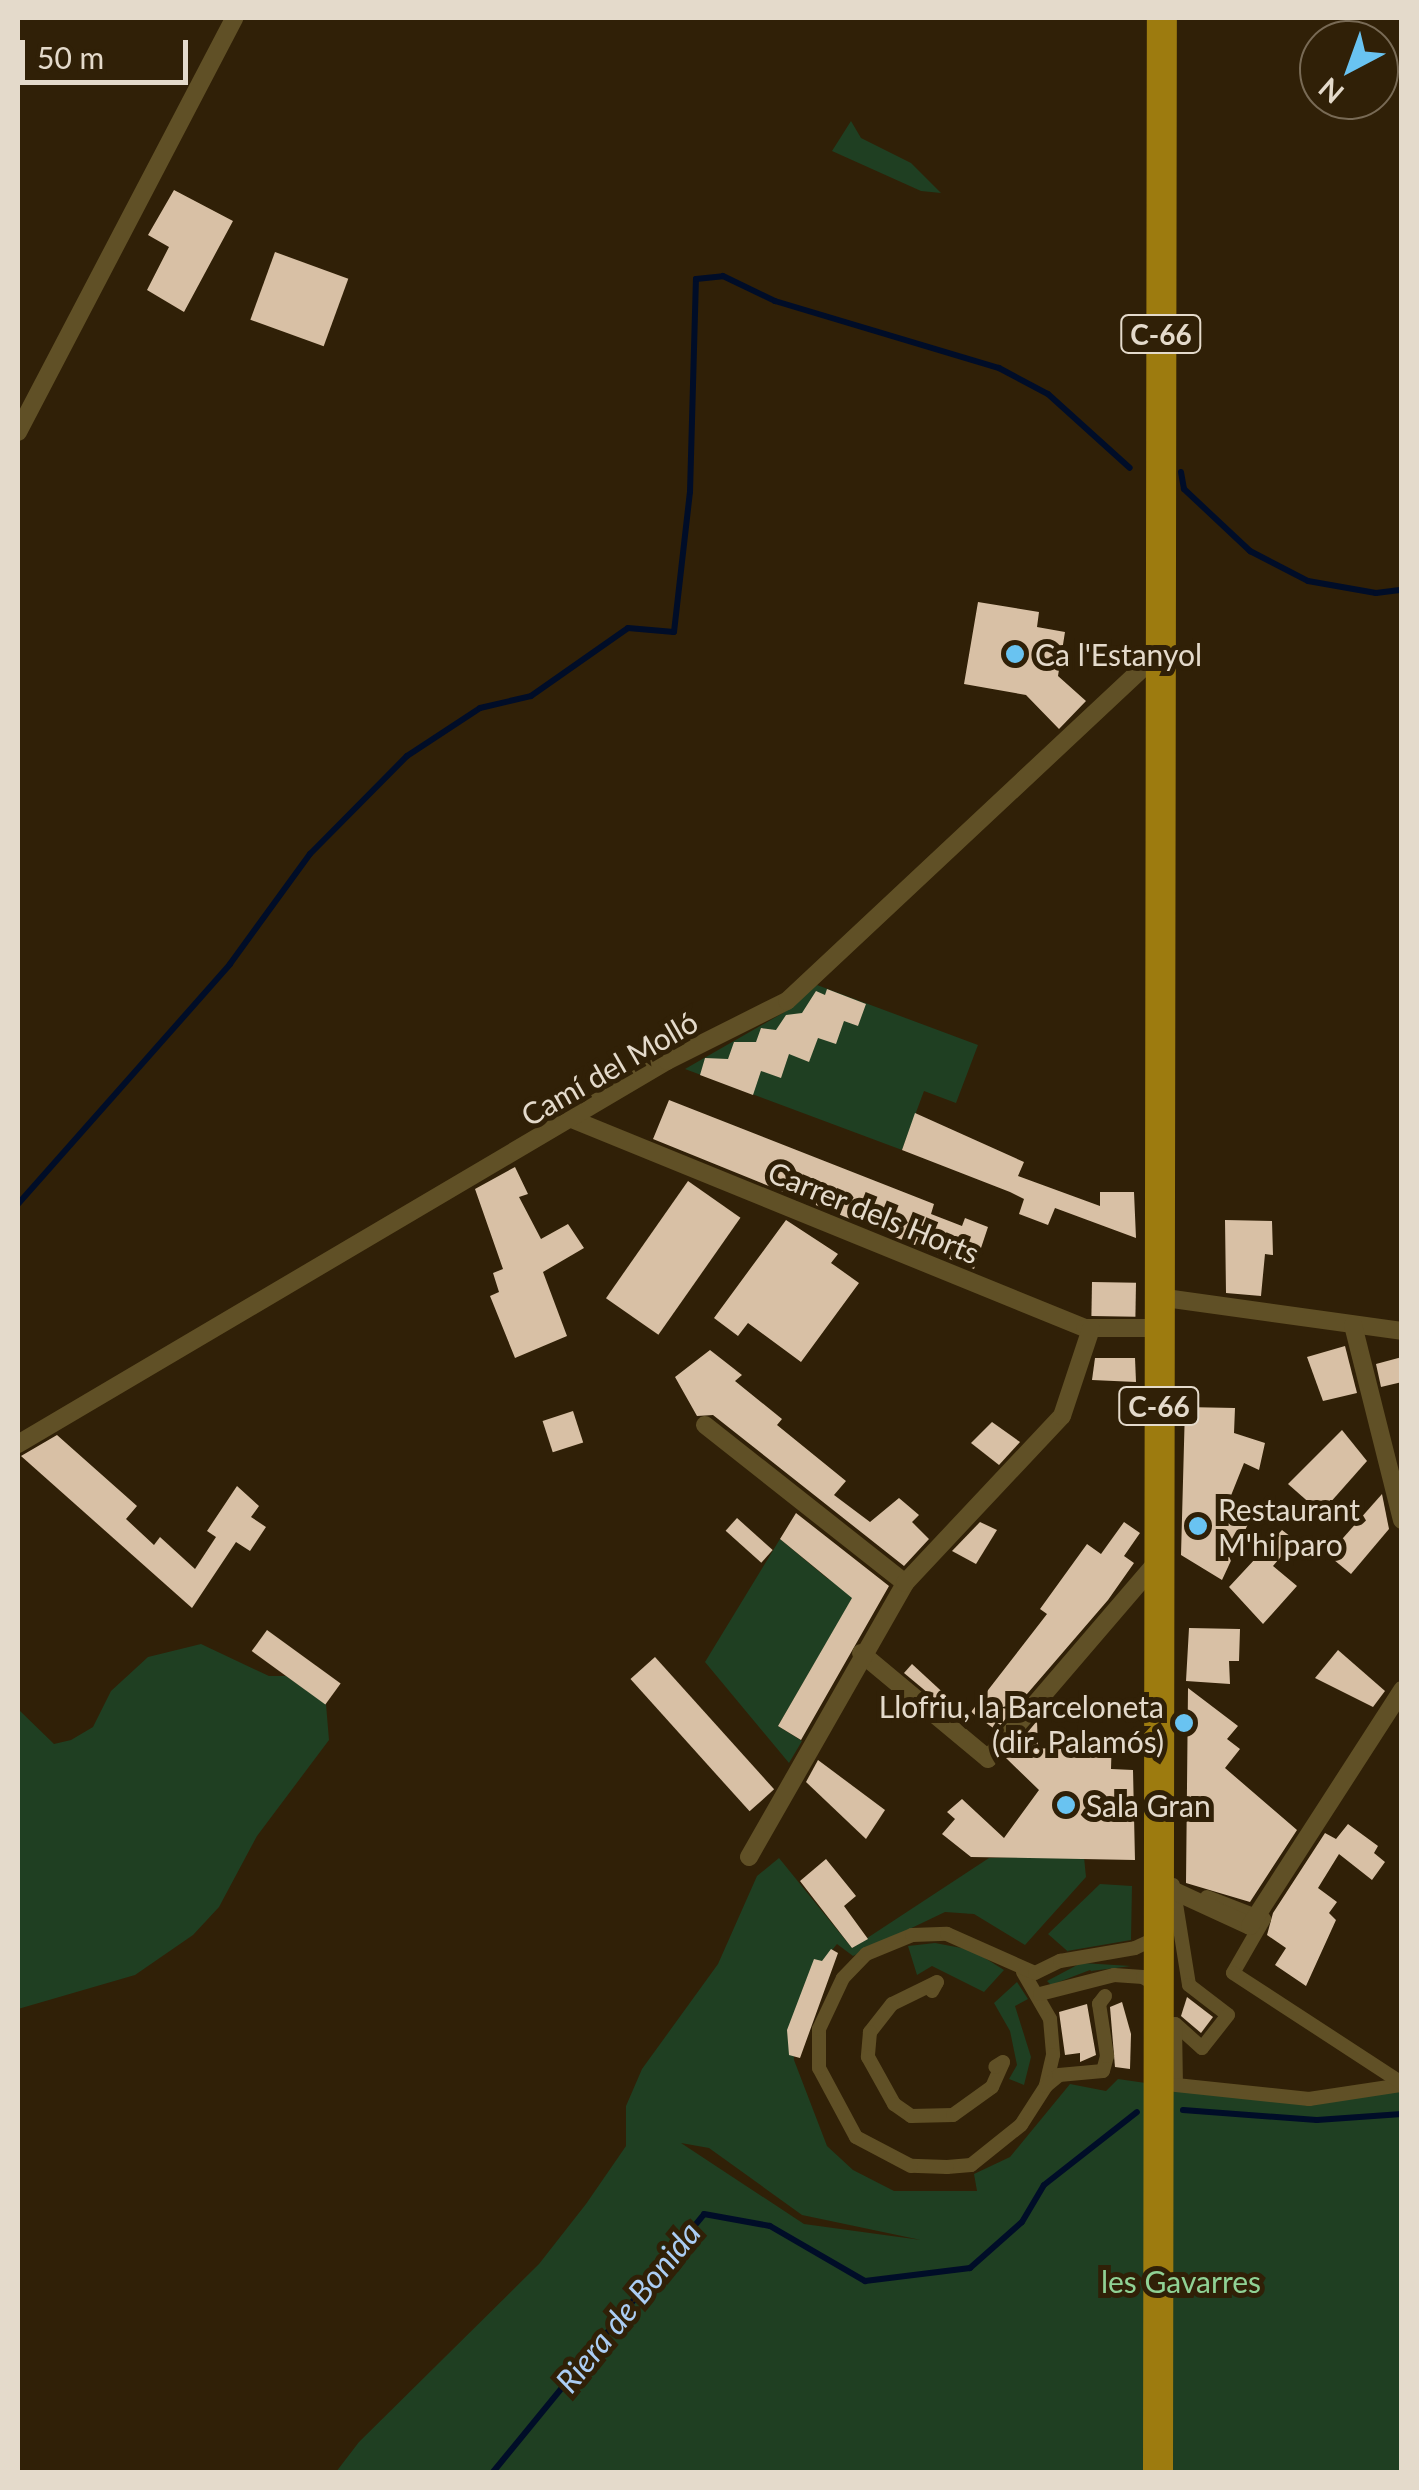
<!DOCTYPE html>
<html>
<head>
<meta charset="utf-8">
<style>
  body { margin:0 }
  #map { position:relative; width:1419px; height:2490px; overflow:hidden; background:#302007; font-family:Lato,sans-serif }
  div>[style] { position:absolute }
  .green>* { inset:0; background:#1f3f22 }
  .stream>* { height:6px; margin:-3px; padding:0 3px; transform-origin:3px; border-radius:3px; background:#000d28 }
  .building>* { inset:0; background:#d8c0a5; transform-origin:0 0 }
  .pedestrian>* { height:14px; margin:-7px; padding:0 7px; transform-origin:7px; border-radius:7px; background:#605026 }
  .minor>* { height:18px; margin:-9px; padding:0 9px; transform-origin:9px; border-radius:9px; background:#605026 }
  .primary>* { height:30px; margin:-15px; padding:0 15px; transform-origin:15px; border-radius:15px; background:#9d7b0f }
  .dots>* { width:28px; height:28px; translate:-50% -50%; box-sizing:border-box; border:5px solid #302007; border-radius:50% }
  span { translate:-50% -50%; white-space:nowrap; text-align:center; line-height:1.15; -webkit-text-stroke:10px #302007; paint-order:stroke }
  .shield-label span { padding:2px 8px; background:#302007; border:2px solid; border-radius:8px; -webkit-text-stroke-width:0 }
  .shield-label { font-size:28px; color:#e4dacb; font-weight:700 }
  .poi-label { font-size:30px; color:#e4dacb }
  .left { translate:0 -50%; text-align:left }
  .right { translate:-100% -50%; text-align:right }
  .street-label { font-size:30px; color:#e4dacb }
  .park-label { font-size:30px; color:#90d295 }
  .water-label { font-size:32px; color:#abcdf4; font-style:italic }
  .frame { position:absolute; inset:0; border:20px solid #e4dacb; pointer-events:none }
  .north { position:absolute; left:1299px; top:20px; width:100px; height:100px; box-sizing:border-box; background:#302007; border:2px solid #786a55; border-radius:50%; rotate:221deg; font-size:28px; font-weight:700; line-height:40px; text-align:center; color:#e4dacb }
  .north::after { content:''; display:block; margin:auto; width:35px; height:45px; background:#69c3f1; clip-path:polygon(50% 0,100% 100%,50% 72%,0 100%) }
  .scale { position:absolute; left:20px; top:40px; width:168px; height:45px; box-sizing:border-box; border:5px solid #e4dacb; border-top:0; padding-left:12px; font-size:30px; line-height:35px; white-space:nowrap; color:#e4dacb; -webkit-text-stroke:8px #302007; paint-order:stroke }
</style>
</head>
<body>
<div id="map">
  <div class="green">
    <div style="clip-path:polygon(851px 121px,861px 138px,911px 163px,941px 193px,921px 191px,832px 151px)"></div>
    <div style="clip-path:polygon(817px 985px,978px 1045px,956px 1103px,924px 1091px,902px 1150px,685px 1069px,783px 1013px)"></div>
    <div style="clip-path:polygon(780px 1539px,828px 1579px,866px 1575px,778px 1726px,802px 1741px,789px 1763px,705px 1662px)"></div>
    <div style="clip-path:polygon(201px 1644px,269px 1676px,286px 1676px,326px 1704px,329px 1740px,257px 1836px,219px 1907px,193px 1935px,135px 1975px,18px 2009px,18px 1709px,54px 1744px,71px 1740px,93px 1727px,111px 1691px,148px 1657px)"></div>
    <div style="clip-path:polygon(evenodd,1041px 1856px,1084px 1857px,1086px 1877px,1025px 1945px,974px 1914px,945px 1912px,853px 1956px,837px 1944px,804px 1985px,792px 2036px,794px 2060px,827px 2146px,853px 2170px,894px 2191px,977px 2191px,974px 2174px,1010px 2157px,1070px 2084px,1106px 2091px,1118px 2079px,1243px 2097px,1401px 2086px,1401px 2472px,336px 2472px,359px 2442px,539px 2264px,586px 2204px,626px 2146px,626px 2106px,642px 2069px,718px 1964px,757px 1876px,779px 1858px,852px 1948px,989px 1858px,1041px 1856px,681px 2143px,709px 2148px,802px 2215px,921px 2240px,804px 2224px,681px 2143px)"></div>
    <div style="clip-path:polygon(1100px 1884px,1132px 1886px,1131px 1940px,1067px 1951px,1082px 1963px,1131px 1966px,1091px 1971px,1132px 2006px,1090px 1970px,1051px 1985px,1047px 1981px,1081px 1963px,1048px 1934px)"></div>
    <div style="clip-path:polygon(935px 1943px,972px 1950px,1004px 1970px,984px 1992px,932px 1966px,917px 1975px,908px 1946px)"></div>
    <div style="clip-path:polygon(1017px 1982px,1028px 1999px,1015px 2006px,1031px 2057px,1024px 2085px,1009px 2079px,1017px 2065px,1010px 2031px,994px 2003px)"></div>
  </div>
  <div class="stream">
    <div style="left:1181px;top:472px;width:17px;rotate:80deg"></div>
    <div style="left:1184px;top:489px;width:91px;rotate:43.2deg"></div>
    <div style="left:1250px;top:551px;width:65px;rotate:27.3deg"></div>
    <div style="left:1308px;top:581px;width:69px;rotate:10deg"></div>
    <div style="left:1376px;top:593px;width:26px;rotate:-7deg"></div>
    <div style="left:18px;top:1204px;width:320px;rotate:-48.5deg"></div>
    <div style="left:230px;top:964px;width:136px;rotate:-54deg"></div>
    <div style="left:310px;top:854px;width:138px;rotate:-45.3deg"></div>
    <div style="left:407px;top:756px;width:87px;rotate:-33.3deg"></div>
    <div style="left:480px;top:708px;width:52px;rotate:-13.2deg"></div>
    <div style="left:531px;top:696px;width:118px;rotate:-35deg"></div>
    <div style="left:628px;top:628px;width:46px;rotate:5deg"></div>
    <div style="left:674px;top:632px;width:141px;rotate:-83.5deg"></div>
    <div style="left:690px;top:492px;width:213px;rotate:-88.4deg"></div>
    <div style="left:696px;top:279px;width:27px;rotate:-6deg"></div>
    <div style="left:723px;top:276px;width:58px;rotate:25.7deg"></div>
    <div style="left:775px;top:301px;width:234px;rotate:16.7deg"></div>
    <div style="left:999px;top:368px;width:55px;rotate:28deg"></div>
    <div style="left:1048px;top:394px;width:110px;rotate:42.1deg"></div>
    <div style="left:1183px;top:2110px;width:134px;rotate:4.3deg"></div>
    <div style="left:1317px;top:2120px;width:85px;rotate:-4deg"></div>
    <div style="left:493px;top:2472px;width:333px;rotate:-50.7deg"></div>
    <div style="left:704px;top:2214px;width:67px;rotate:10.3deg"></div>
    <div style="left:770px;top:2226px;width:110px;rotate:30.1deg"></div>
    <div style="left:865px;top:2281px;width:106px;rotate:-7.1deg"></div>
    <div style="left:970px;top:2268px;width:69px;rotate:-41.5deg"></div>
    <div style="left:1022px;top:2222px;width:43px;rotate:-59.3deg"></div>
    <div style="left:1044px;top:2185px;width:118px;rotate:-38.1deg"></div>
  </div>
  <div class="building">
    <div style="clip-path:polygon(174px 190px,233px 221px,184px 312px,147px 290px,169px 247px,148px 235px)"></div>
    <div style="left:275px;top:252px;width:78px;height:72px;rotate:20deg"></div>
    <div style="clip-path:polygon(978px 602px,1039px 612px,1037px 627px,1065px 632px,1058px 676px,1086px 701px,1059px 729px,1026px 695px,964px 684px)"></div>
    <div style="clip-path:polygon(827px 989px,866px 1004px,858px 1026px,844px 1021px,836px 1044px,818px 1038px,809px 1062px,789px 1054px,781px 1078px,761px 1071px,753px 1095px,700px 1075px,705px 1058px,728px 1059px,734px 1042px,756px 1042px,761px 1028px,776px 1030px,786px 1015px,802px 1013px,816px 991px,825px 995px)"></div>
    <div style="clip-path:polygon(669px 1100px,934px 1204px,931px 1214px,962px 1226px,965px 1218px,988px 1227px,974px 1269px,653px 1139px)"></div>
    <div style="clip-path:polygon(915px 1113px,1024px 1162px,1018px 1176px,1100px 1206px,1100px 1192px,1134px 1192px,1136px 1238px,1055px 1208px,1048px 1225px,1019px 1214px,1024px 1199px,1010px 1192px,902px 1150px)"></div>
    <div style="clip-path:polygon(515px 1167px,528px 1194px,519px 1197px,541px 1239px,568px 1224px,584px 1248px,543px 1272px,567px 1336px,515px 1358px,490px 1296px,499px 1292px,493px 1273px,503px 1269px,475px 1189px)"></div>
    <div style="left:688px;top:1181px;width:64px;height:143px;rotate:35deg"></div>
    <div style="clip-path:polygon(786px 1220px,838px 1254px,831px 1263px,859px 1283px,801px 1362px,748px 1323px,738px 1336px,714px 1318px)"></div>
    <div style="clip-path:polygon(1225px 1220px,1272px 1221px,1273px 1255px,1265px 1254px,1261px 1296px,1226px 1293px)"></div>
    <div style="left:1092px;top:1282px;width:44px;height:34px;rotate:1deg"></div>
    <div style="clip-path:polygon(1345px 1346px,1357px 1393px,1323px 1401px,1307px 1357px)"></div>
    <div style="clip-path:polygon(710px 1350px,742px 1375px,735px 1381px,782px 1419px,777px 1425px,846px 1481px,834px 1495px,870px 1522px,899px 1498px,919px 1515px,912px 1522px,929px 1539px,904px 1566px,713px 1415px,697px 1416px,675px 1377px)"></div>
    <div style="clip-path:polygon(1402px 1357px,1402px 1382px,1381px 1387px,1376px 1364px)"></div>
    <div style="clip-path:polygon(1095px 1358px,1135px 1358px,1136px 1382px,1092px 1380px)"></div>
    <div style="clip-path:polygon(1185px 1407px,1235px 1408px,1234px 1433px,1265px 1443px,1259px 1470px,1244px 1463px,1224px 1513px,1248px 1524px,1222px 1580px,1181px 1555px)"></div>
    <div style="left:573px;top:1411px;width:33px;height:32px;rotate:72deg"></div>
    <div style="clip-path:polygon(992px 1422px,1020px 1442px,999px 1465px,971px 1443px)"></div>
    <div style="clip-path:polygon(1342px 1430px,1367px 1461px,1321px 1513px,1288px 1484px)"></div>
    <div style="clip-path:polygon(57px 1435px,137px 1506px,126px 1519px,154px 1545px,160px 1537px,195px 1569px,216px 1537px,207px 1531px,237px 1486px,259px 1506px,251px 1517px,266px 1527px,250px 1551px,236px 1542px,192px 1608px,21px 1456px)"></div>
    <div style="clip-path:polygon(1382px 1494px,1389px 1529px,1351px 1574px,1328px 1555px)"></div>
    <div style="clip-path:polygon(796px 1513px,889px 1586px,801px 1740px,778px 1726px,852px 1598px,780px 1539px)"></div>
    <div style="left:737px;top:1518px;width:48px;height:17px;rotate:42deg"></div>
    <div style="clip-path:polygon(980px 1522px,997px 1530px,976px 1564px,952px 1551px)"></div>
    <div style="clip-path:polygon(1124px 1522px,1140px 1533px,1124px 1556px,1134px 1563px,1108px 1600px,996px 1730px,971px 1712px,1047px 1614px,1040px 1609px,1087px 1544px,1101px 1554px)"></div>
    <div style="clip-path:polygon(1282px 1530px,1295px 1540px,1273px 1566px,1297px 1586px,1263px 1624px,1229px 1587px)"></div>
    <div style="clip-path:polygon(1189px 1628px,1240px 1629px,1239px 1661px,1229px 1661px,1230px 1684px,1186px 1681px)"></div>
    <div style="left:267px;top:1630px;width:91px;height:26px;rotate:36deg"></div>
    <div style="clip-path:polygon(1338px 1650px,1385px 1691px,1373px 1707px,1315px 1678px)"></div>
    <div style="left:655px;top:1657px;width:178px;height:33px;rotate:48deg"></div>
    <div style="clip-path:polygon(912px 1664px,964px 1712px,958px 1718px,904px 1673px)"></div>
    <div style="clip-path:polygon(1188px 1688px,1238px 1726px,1227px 1739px,1240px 1749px,1225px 1768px,1297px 1830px,1250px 1902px,1186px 1883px)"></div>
    <div style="clip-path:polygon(1037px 1721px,1038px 1749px,1078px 1745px,1079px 1734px,1112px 1734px,1111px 1769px,1133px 1770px,1135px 1860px,971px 1857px,942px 1834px,955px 1819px,947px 1812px,962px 1799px,1004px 1838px,1039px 1790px,1006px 1758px)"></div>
    <div style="clip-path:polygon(818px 1760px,885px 1810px,866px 1839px,806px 1782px)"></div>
    <div style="clip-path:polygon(1348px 1824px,1378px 1846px,1374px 1853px,1385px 1862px,1372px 1880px,1339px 1854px,1318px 1888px,1337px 1902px,1329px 1913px,1336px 1920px,1306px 1986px,1275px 1965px,1286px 1948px,1267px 1935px,1273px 1913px,1325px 1833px,1336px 1839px)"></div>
    <div style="clip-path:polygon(826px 1859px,856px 1896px,844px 1906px,868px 1939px,852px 1948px,800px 1881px)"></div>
    <div style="clip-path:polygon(831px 1949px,838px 1953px,800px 2058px,789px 2055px,787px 2030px,814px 1959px,822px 1961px)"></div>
    <div style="clip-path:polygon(1187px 1997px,1213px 2017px,1201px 2033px,1181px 2016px)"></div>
    <div style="clip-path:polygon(1122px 2002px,1131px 2034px,1130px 2069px,1115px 2067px,1110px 2007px)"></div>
    <div style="clip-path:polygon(1087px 2004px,1096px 2055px,1080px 2062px,1080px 2053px,1065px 2055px,1059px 2012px)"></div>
  </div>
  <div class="pedestrian">
    <div style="left:1173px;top:1885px;width:101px;rotate:80.9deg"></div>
    <div style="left:1189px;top:1985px;width:49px;rotate:37.6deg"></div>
    <div style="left:1228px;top:2015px;width:42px;rotate:128.2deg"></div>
    <div style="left:1202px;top:2048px;width:36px;rotate:-138deg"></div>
    <div style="left:1175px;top:2024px;width:61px;rotate:89.1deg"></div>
    <div style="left:1176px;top:2085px;width:134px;rotate:6deg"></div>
    <div style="left:1309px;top:2099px;width:94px;rotate:-8.6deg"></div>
    <div style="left:1207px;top:1897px;width:61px;rotate:21.1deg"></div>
    <div style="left:1264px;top:1919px;width:62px;rotate:119.9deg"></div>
    <div style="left:1233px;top:1973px;width:202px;rotate:33.1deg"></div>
    <div style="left:1023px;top:1972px;width:54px;rotate:60.1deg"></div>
    <div style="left:1050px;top:2019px;width:36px;rotate:85deg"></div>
    <div style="left:1053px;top:2055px;width:32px;rotate:103deg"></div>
    <div style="left:1046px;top:2086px;width:46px;rotate:122.7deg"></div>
    <div style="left:1021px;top:2125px;width:64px;rotate:141.3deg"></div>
    <div style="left:971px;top:2165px;width:24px;rotate:175deg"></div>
    <div style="left:947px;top:2167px;width:36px;rotate:-178deg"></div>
    <div style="left:911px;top:2166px;width:62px;rotate:-152.2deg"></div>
    <div style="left:856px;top:2137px;width:78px;rotate:-118.2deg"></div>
    <div style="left:819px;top:2068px;width:39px;rotate:-90deg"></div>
    <div style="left:819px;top:2029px;width:56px;rotate:-64.8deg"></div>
    <div style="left:843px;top:1978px;width:33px;rotate:-46deg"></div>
    <div style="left:866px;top:1954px;width:50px;rotate:-22.4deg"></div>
    <div style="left:912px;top:1935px;width:35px;rotate:-2deg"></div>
    <div style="left:947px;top:1934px;width:96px;rotate:23.9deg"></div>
    <div style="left:1035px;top:1973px;width:28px;rotate:-26deg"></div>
    <div style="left:1060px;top:1961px;width:76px;rotate:-9.8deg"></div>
    <div style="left:1135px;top:1948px;width:26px;rotate:-25deg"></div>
    <div style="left:932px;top:1991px;width:10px;rotate:-61deg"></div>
    <div style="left:937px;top:1982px;width:50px;rotate:153.9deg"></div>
    <div style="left:892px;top:2004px;width:36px;rotate:128deg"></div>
    <div style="left:870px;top:2032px;width:25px;rotate:95deg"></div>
    <div style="left:868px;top:2057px;width:54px;rotate:61deg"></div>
    <div style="left:894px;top:2104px;width:21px;rotate:35deg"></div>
    <div style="left:911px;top:2116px;width:42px;rotate:-1.4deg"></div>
    <div style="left:953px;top:2115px;width:48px;rotate:-35.7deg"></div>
    <div style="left:992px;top:2087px;width:27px;rotate:-66deg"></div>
    <div style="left:1003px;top:2062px;width:9px;rotate:148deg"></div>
    <div style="left:1040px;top:1994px;width:76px;rotate:-14.4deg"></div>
    <div style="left:1114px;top:1975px;width:29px;rotate:4deg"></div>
    <div style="left:1143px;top:1977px;width:19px;rotate:32deg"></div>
    <div style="left:1046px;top:2086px;width:17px;rotate:-40deg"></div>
    <div style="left:1059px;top:2075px;width:44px;rotate:-5.2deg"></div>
    <div style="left:1103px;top:2071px;width:16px;rotate:-75deg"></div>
    <div style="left:1107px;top:2056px;width:53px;rotate:-98.7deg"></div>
    <div style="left:1099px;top:2004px;width:10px;rotate:-53deg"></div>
  </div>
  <div class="minor">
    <div style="left:18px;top:432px;width:467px;rotate:-62.4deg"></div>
    <div style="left:574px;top:1120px;width:552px;rotate:22.15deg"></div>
    <div style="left:1085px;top:1328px;width:73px"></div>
    <div style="left:1158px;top:1297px;width:246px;rotate:7.9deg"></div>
    <div style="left:1353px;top:1325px;width:201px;rotate:75.9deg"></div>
    <div style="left:705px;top:1425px;width:255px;rotate:38.3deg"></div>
    <div style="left:18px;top:1444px;width:754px;rotate:-30.55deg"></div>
    <div style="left:667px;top:1061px;width:134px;rotate:-26.6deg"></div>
    <div style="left:787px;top:1001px;width:514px;rotate:-43.11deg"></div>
    <div style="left:861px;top:1653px;width:165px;rotate:39.8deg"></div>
    <div style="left:988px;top:1759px;width:265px;rotate:-49.4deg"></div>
    <div style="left:749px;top:1857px;width:315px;rotate:-60.3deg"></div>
    <div style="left:905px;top:1583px;width:229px;rotate:-46.8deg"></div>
    <div style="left:1062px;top:1416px;width:92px;rotate:-71.6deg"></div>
    <div style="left:1159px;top:1884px;width:100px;rotate:24.8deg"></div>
    <div style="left:1250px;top:1926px;width:281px;rotate:-57.2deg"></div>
  </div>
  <div class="primary">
    <div style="left:1158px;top:2472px;width:2454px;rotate:-89.91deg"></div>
  </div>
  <div class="dots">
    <div style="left:1015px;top:654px;background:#69c3f1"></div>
    <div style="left:1198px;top:1526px;background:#69c3f1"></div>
    <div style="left:1184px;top:1723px;background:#69c3f1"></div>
    <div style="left:1066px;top:1805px;background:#69c3f1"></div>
  </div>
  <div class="shield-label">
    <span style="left:1161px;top:334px">C-66</span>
    <span style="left:1159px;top:1406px">C-66</span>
  </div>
  <div class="poi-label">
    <span class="left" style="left:1035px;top:654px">Ca l'Estanyol</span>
    <span class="left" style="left:1218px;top:1526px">Restaurant<br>M'hi paro</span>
    <span class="right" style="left:1164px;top:1723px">Llofriu, la Barceloneta<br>(dir. Palamós)</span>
    <span class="left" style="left:1086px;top:1805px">Sala Gran</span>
  </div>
  <div class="street-label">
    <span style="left:609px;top:1068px;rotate:-30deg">Camí del Molló</span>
    <span style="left:874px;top:1212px;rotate:22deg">Carrer dels Horts</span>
  </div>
  <div class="park-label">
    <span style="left:1181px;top:2281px">les Gavarres</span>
  </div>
  <div class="water-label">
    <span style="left:628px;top:2307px;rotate:-51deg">Riera de Bonida</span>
  </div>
  <div class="frame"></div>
  <div class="north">N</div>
  <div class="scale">50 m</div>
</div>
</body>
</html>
